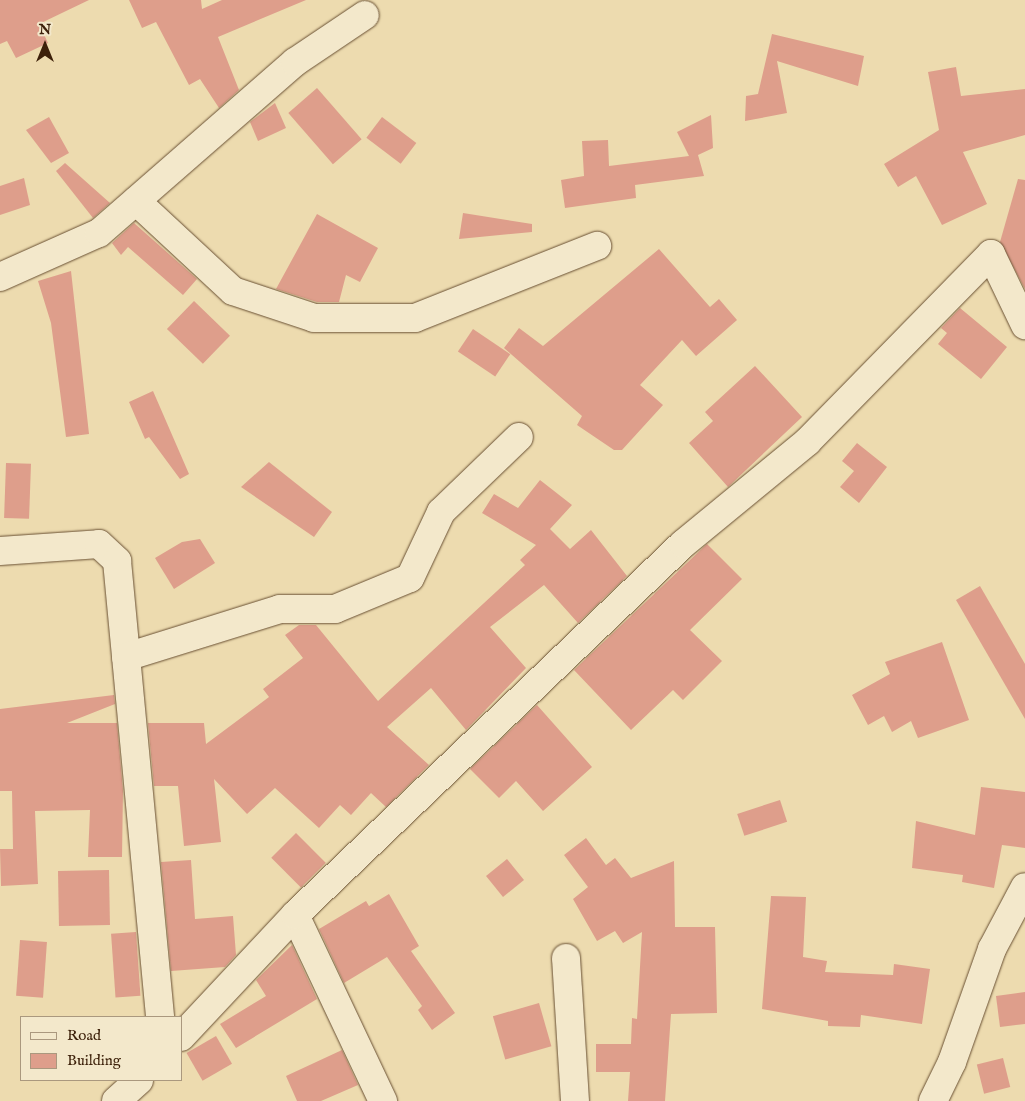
<!DOCTYPE html>
<html>
<head>
<meta charset="utf-8">
<style>
  body { margin:0 }
  #map { position:relative; width:1025px; height:1101px; overflow:hidden; background:#eddbaf; font-family:"IM FELL English",serif }
  div>[style] { position:absolute }
  .building>* { inset:0; background:#de9e8b; transform-origin:0 0 }
  .roads { filter:drop-shadow(0 0 1px #695033) drop-shadow(0 0 1px #695033) }
  .minor>* { height:28px; margin:-14px; padding:0 14px; transform-origin:14px; border-radius:14px; background:#f3e8cb }
  span { translate:-50% -50%; white-space:nowrap; text-align:center; line-height:1.15; -webkit-text-stroke:4.5px #f3e8cb; paint-order:stroke }
  .legend { position:absolute; left:20px; top:1016px; width:162px; height:65px; box-sizing:border-box; background:#f3e8cb; border:1px solid #aa987e; margin:0; padding:6px 9px; list-style:none; font-size:15px; color:#3d210a }
  .legend li { display:flex; align-items:center; gap:10px; height:25px }
  .legend b { width:25px; border:1px solid #aa987e }
  .north { position:absolute; left:20px; top:20px; width:50px; height:50px; -webkit-text-stroke:4px #f3e8cb; paint-order:stroke; rotate:0deg; font-size:14px; font-weight:700; line-height:20px; text-align:center; color:#3d210a }
  .north::after { content:''; display:block; margin:auto; width:18px; height:22px; background:#3d210a; clip-path:polygon(50% 0,100% 100%,50% 72%,0 100%) }
</style>
</head>
<body>
<div id="map">
  <div class="building">
    <div style="clip-path:polygon(0 0,89px 0,39px 24px,48px 43px,16px 58px,7px 41px,0 44px)"></div>
    <div style="clip-path:polygon(129px 0,201px 0,202px 9px,222px 0,306px 0,218px 37px,239px 90px,219px 108px,200px 79px,189px 85px,156px 22px,142px 28px)"></div>
    <div style="clip-path:polygon(772px 34px,864px 56px,858px 86px,777px 61px,787px 113px,745px 121px,746px 96px,758px 94px)"></div>
    <div style="clip-path:polygon(956px 67px,961px 96px,1025px 89px,1025px 135px,963px 152px,987px 204px,942px 225px,916px 176px,898px 187px,884px 164px,939px 130px,928px 72px)"></div>
    <div style="left:317px;top:88px;width:68px;height:38px;rotate:49deg"></div>
    <div style="clip-path:polygon(275px 103px,286px 128px,258px 141px,250px 122px)"></div>
    <div style="clip-path:polygon(711px 115px,713px 148px,698px 155px,704px 176px,635px 185px,636px 198px,565px 208px,561px 180px,584px 176px,582px 141px,608px 140px,609px 166px,689px 156px,677px 132px)"></div>
    <div style="clip-path:polygon(49px 117px,69px 153px,51px 163px,26px 130px)"></div>
    <div style="left:382px;top:117px;width:43px;height:26px;rotate:37deg"></div>
    <div style="clip-path:polygon(65px 163px,110px 203px,93px 218px,56px 171px)"></div>
    <div style="clip-path:polygon(24px 178px,30px 205px,0 215px,0 186px)"></div>
    <div style="clip-path:polygon(1018px 179px,1025px 180px,1025px 289px,1000px 242px)"></div>
    <div style="clip-path:polygon(463px 213px,532px 224px,532px 232px,459px 239px)"></div>
    <div style="clip-path:polygon(317px 214px,378px 248px,360px 282px,346px 275px,339px 302px,317px 302px,276px 289px)"></div>
    <div style="clip-path:polygon(134px 223px,197px 279px,183px 295px,128px 247px,121px 255px,112px 243px)"></div>
    <div style="clip-path:polygon(659px 249px,710px 307px,719px 299px,737px 320px,696px 356px,682px 340px,640px 385px,663px 405px,622px 450px,614px 450px,577px 425px,582px 416px,504px 348px,519px 328px,543px 346px)"></div>
    <div style="clip-path:polygon(71px 271px,89px 434px,66px 437px,51px 323px,38px 281px)"></div>
    <div style="left:194px;top:301px;width:50px;height:39px;rotate:44deg"></div>
    <div style="clip-path:polygon(960px 308px,1007px 347px,981px 379px,938px 344px,947px 333px,941px 328px)"></div>
    <div style="left:473px;top:329px;width:45px;height:27px;rotate:34deg"></div>
    <div style="clip-path:polygon(755px 366px,802px 417px,728px 487px,689px 443px,713px 421px,705px 412px)"></div>
    <div style="clip-path:polygon(153px 391px,189px 474px,180px 479px,149px 437px,145px 439px,129px 402px)"></div>
    <div style="clip-path:polygon(857px 443px,887px 467px,859px 503px,840px 487px,854px 471px,842px 461px)"></div>
    <div style="clip-path:polygon(269px 462px,332px 512px,314px 537px,241px 487px)"></div>
    <div style="left:6px;top:463px;width:25px;height:55px;rotate:2deg"></div>
    <div style="clip-path:polygon(540px 480px,572px 505px,550px 529px,570px 549px,591px 530px,627px 576px,578px 623px,544px 585px,490px 627px,526px 668px,466px 730px,431px 688px,387px 727px,429px 765px,386px 807px,371px 793px,351px 815px,340px 805px,319px 828px,275px 788px,247px 814px,214px 779px,221px 842px,184px 846px,178px 786px,154px 786px,148px 723px,204px 723px,206px 744px,269px 697px,263px 689px,303px 658px,285px 635px,299px 625px,316px 625px,378px 701px,525px 565px,520px 560px,536px 545px,482px 513px,494px 494px,518px 508px)"></div>
    <div style="clip-path:polygon(200px 539px,215px 563px,174px 589px,155px 558px,182px 542px)"></div>
    <div style="clip-path:polygon(707px 544px,742px 579px,690px 630px,722px 661px,683px 700px,673px 690px,631px 730px,574px 670px)"></div>
    <div style="clip-path:polygon(980px 586px,1025px 664px,1025px 719px,956px 600px)"></div>
    <div style="clip-path:polygon(942px 642px,969px 720px,918px 738px,911px 721px,892px 732px,884px 716px,868px 725px,852px 695px,890px 674px,885px 662px)"></div>
    <div style="clip-path:polygon(114px 695px,115px 704px,67px 723px,117px 723px,123px 791px,122px 857px,88px 857px,90px 810px,35px 811px,38px 884px,1px 886px,0 849px,13px 849px,12px 791px,0 791px,0 709px)"></div>
    <div style="clip-path:polygon(537px 705px,592px 767px,543px 811px,516px 781px,499px 798px,470px 769px)"></div>
    <div style="clip-path:polygon(981px 787px,1025px 792px,1025px 848px,1002px 845px,994px 888px,962px 882px,963px 875px,912px 868px,916px 821px,975px 835px)"></div>
    <div style="left:780px;top:800px;width:23px;height:45px;rotate:72deg"></div>
    <div style="left:296px;top:833px;width:42px;height:35px;rotate:45deg"></div>
    <div style="clip-path:polygon(586px 838px,606px 865px,615px 858px,631px 878px,674px 861px,675px 927px,715px 927px,717px 1013px,671px 1014px,665px 1101px,628px 1101px,630px 1072px,596px 1072px,596px 1044px,631px 1044px,632px 1018px,637px 1019px,642px 932px,623px 943px,615px 931px,597px 941px,573px 899px,588px 887px,564px 855px)"></div>
    <div style="left:507px;top:859px;width:27px;height:27px;rotate:51deg"></div>
    <div style="clip-path:polygon(191px 860px,195px 919px,233px 916px,236px 955px,225px 967px,171px 971px,161px 862px)"></div>
    <div style="left:109px;top:870px;width:55px;height:51px;rotate:89deg"></div>
    <div style="clip-path:polygon(389px 894px,419px 946px,411px 951px,455px 1013px,432px 1030px,418px 1010px,422px 1006px,387px 957px,344px 983px,319px 929px,366px 901px,369px 906px)"></div>
    <div style="clip-path:polygon(771px 896px,806px 897px,803px 957px,827px 961px,825px 972px,893px 975px,894px 964px,930px 969px,922px 1024px,861px 1015px,860px 1027px,828px 1026px,828px 1021px,762px 1009px)"></div>
    <div style="left:136px;top:932px;width:64px;height:25px;rotate:86deg"></div>
    <div style="left:20px;top:940px;width:27px;height:56px;rotate:4deg"></div>
    <div style="clip-path:polygon(292px 945px,317px 999px,236px 1048px,220px 1024px,266px 996px,256px 980px)"></div>
    <div style="clip-path:polygon(1025px 992px,1025px 1024px,1000px 1027px,996px 996px)"></div>
    <div style="left:539px;top:1003px;width:45px;height:48px;rotate:74deg"></div>
    <div style="left:216px;top:1036px;width:32px;height:34px;rotate:60deg"></div>
    <div style="clip-path:polygon(342px 1050px,358px 1085px,321px 1101px,297px 1101px,286px 1076px)"></div>
    <div style="left:1003px;top:1058px;width:30px;height:27px;rotate:76deg"></div>
  </div>
  <div class="roads">
    <div class="minor">
      <div style="left:136px;top:201px;width:132px;rotate:42.9deg"></div>
      <div style="left:233px;top:291px;width:85px;rotate:18.4deg"></div>
      <div style="left:314px;top:318px;width:101px"></div>
      <div style="left:415px;top:318px;width:196px;rotate:-21.6deg"></div>
      <div style="left:0;top:277px;width:108px;rotate:-24deg"></div>
      <div style="left:99px;top:233px;width:260px;rotate:-41.1deg"></div>
      <div style="left:295px;top:62px;width:84px;rotate:-33.9deg"></div>
      <div style="left:0;top:551px;width:99px;rotate:-4deg"></div>
      <div style="left:99px;top:544px;width:25px;rotate:43deg"></div>
      <div style="left:117px;top:561px;width:458px;rotate:84.6deg"></div>
      <div style="left:126px;top:657px;width:161px;rotate:-17.3deg"></div>
      <div style="left:280px;top:609px;width:55px"></div>
      <div style="left:335px;top:609px;width:81px;rotate:-22.5deg"></div>
      <div style="left:410px;top:578px;width:73px;rotate:-64.8deg"></div>
      <div style="left:441px;top:512px;width:108px;rotate:-43.9deg"></div>
      <div style="left:295px;top:915px;width:206px;rotate:64.7deg"></div>
      <div style="left:566px;top:958px;width:143px;rotate:86.4deg"></div>
      <div style="left:181px;top:1037px;width:167px;rotate:-46.9deg"></div>
      <div style="left:295px;top:915px;width:537px;rotate:-43.72deg"></div>
      <div style="left:683px;top:544px;width:161px;rotate:-39.4deg"></div>
      <div style="left:807px;top:442px;width:263px;rotate:-45.6deg"></div>
      <div style="left:991px;top:254px;width:79px;rotate:64.4deg"></div>
      <div style="left:116px;top:1101px;width:31px;rotate:-42deg"></div>
      <div style="left:933px;top:1101px;width:43px;rotate:-64deg"></div>
      <div style="left:952px;top:1062px;width:120px;rotate:-70.5deg"></div>
      <div style="left:992px;top:949px;width:70px;rotate:-62deg"></div>
    </div>
  </div>
  <ul class="legend">
  <li><b style="height:6px;background:#f3e8cb"></b>Road</li>
  <li><b style="height:14px;background:#de9e8b"></b>Building</li>
  </ul>
  <div class="north">N</div>
</div>
</body>
</html>
